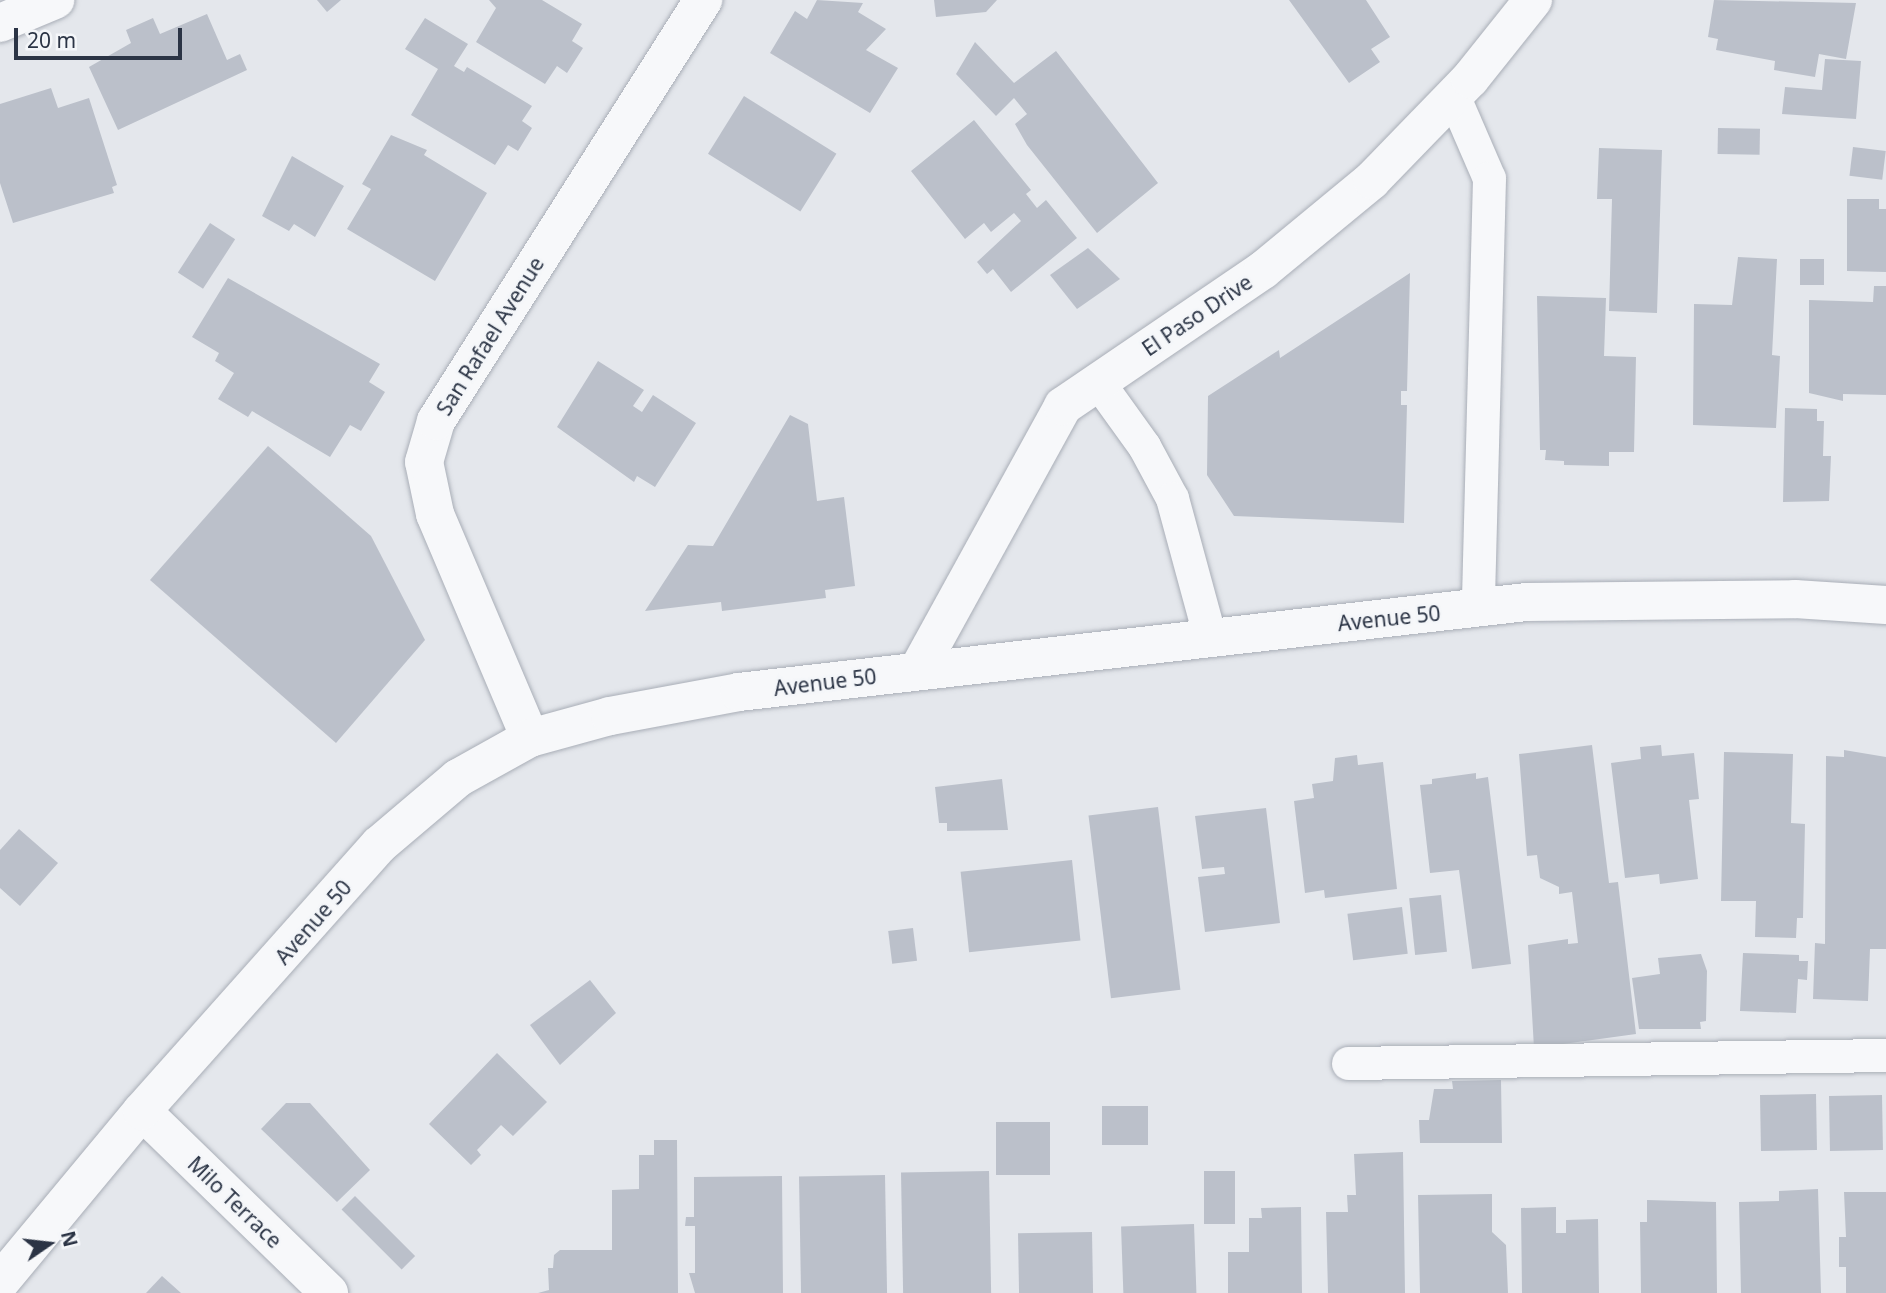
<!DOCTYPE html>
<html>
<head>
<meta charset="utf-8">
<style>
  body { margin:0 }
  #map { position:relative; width:1886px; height:1293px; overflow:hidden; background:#e4e7ec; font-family:"Noto Sans",sans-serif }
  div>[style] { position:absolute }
  .building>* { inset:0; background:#bbc0ca; transform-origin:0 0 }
  .roads { filter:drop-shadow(0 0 2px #a9aeb7) drop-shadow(0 0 2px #a9aeb7) }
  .service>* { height:33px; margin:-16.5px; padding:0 16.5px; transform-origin:16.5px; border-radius:16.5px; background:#f7f8fa }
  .minor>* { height:38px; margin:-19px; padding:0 19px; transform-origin:19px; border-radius:19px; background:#f7f8fa }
  .tertiary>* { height:38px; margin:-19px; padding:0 19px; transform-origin:19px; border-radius:19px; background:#f7f8fa }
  span { translate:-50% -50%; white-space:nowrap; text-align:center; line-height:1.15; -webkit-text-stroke:5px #f4f6f9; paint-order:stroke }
  .street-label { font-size:21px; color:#2b3445 }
  .north { position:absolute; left:14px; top:1209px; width:70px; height:70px; -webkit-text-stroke:5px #f4f6f9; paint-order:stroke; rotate:76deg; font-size:19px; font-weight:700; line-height:28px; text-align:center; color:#2b3445 }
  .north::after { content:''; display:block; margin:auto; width:24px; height:32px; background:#2b3445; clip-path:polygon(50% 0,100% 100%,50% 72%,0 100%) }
  .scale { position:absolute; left:14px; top:28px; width:168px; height:32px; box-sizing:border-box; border:4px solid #2b3445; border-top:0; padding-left:9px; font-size:21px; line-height:24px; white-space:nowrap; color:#2b3445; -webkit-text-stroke:5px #f4f6f9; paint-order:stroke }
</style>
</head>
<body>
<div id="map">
  <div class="building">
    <div style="clip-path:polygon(317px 0,341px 0,327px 12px)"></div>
    <div style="clip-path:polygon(489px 0,542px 0,582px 24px,572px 41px,583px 48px,567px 73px,557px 66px,545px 84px,476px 42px,496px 8px)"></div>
    <div style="clip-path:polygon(817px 0,863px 3px,858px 12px,886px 29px,866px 50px,898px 68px,870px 113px,770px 53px,795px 11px,807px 19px)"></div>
    <div style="clip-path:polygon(934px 0,997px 0,986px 12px,936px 17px)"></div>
    <div style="clip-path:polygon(1289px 0,1366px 0,1390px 37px,1371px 49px,1380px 62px,1349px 83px)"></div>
    <div style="clip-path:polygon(1714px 0,1856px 3px,1846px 59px,1819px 54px,1815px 77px,1774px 70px,1775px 61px,1716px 50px,1718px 39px,1708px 37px)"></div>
    <div style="clip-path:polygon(207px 14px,227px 60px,240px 54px,247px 70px,118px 130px,89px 67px,131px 43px,126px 30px,153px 18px,160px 34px)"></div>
    <div style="clip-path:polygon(425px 18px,468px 44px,454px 66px,464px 72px,467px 67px,532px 106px,522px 121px,532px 128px,518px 151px,508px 145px,495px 165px,411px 115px,438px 69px,405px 49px)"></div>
    <div style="clip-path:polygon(975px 42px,1014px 83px,1056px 51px,1158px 183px,1097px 233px,1027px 145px,1015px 124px,1027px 114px,1014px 98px,996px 116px,956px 74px)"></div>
    <div style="clip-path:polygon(1825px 59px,1861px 61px,1856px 119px,1782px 114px,1785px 87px,1822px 90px)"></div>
    <div style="clip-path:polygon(51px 88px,58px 108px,89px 98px,117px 185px,112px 187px,114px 193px,13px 223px,0 183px,0 104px)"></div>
    <div style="left:744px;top:96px;width:109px;height:68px;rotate:32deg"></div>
    <div style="clip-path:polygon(974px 120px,1031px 190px,1026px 194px,1037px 208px,1046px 200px,1077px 238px,1011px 292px,993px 269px,987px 274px,977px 262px,1021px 221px,1014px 213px,991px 232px,984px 223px,965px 239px,911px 171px)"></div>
    <div style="left:1718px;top:128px;width:42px;height:26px;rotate:1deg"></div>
    <div style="clip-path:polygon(391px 135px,427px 150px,424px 155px,487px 193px,435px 281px,347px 229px,371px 189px,362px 184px)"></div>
    <div style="left:1853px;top:147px;width:33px;height:29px;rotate:7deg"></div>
    <div style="clip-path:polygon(1599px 148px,1662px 150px,1657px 313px,1609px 311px,1612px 199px,1597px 199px)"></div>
    <div style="clip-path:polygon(292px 156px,344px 186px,315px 237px,294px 224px,289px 231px,262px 216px)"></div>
    <div style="clip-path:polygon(1847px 199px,1879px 199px,1879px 209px,1886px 209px,1886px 272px,1847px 271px)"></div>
    <div style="left:210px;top:223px;width:30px;height:59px;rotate:33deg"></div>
    <div style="clip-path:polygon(1088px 248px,1120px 279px,1077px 309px,1050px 275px)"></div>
    <div style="clip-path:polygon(1738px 257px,1777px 259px,1772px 355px,1780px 356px,1776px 428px,1693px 425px,1694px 304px,1732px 305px)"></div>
    <div style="left:1800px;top:259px;width:24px;height:26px"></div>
    <div style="clip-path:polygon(1410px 273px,1407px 391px,1401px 391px,1401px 405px,1407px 405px,1404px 523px,1234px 516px,1207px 475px,1208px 396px,1279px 350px,1280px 358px)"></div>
    <div style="clip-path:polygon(228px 278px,380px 364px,369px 382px,385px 392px,361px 431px,350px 425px,330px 457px,252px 411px,248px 417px,218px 399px,234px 373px,215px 361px,219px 353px,192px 337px)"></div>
    <div style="clip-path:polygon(1874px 286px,1886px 286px,1886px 395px,1843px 394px,1843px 401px,1809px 393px,1809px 300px,1873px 302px)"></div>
    <div style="clip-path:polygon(1537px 296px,1606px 298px,1604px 356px,1636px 357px,1634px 452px,1609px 452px,1609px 466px,1564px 465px,1564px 461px,1545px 460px,1546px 450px,1540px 450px)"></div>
    <div style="clip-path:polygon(598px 361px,644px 390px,633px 406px,642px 412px,653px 395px,696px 423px,655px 487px,637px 476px,634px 482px,557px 427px)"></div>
    <div style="clip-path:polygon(1785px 408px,1817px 409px,1817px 421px,1824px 421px,1823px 456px,1831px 456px,1829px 501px,1783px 502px)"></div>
    <div style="clip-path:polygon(790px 415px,808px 424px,817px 501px,844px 497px,855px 586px,825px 590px,826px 598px,722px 611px,721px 602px,645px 611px,688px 545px,713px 546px)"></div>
    <div style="clip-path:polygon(268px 446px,371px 536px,425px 640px,336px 743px,150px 580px)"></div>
    <div style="clip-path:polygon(1592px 745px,1609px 883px,1618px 882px,1636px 1034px,1534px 1048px,1528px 945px,1568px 939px,1568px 944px,1578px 943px,1572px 892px,1559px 894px,1559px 887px,1540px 878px,1537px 855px,1527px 856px,1519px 754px)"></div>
    <div style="clip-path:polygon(1661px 745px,1662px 756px,1694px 753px,1699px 799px,1689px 800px,1698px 879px,1660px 884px,1659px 874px,1625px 878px,1611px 763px,1641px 759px,1640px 747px)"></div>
    <div style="clip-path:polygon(1844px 750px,1886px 757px,1886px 949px,1870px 949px,1868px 1001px,1813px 999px,1815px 943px,1825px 944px,1826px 756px,1844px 757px)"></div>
    <div style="clip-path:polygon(1724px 752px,1793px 754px,1791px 823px,1805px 824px,1803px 918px,1797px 918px,1796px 938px,1755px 937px,1756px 901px,1721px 901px)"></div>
    <div style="clip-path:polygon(1357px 755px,1358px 765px,1383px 762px,1397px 889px,1325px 898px,1324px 890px,1305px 893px,1294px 801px,1314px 798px,1312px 784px,1333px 781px,1335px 758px)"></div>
    <div style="clip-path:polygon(1476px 773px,1476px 779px,1488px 777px,1511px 964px,1472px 969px,1459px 870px,1430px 873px,1420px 785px,1432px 784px,1432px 779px)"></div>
    <div style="clip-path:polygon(1002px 779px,1008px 830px,947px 831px,947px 823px,939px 823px,935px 787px)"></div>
    <div style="left:1158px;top:807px;width:184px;height:70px;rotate:83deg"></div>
    <div style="clip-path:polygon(1266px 808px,1280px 923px,1205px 932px,1198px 877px,1225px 874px,1224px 867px,1202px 869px,1195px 816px)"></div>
    <div style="clip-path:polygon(19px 829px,58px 863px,20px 906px,0 888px,0 850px)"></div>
    <div style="left:1072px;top:860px;width:81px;height:112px;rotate:84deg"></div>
    <div style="left:1441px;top:895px;width:57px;height:32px;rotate:84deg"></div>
    <div style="left:1402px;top:907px;width:47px;height:55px;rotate:83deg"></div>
    <div style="left:913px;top:928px;width:33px;height:25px;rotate:83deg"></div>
    <div style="clip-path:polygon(1743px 953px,1799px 955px,1799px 961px,1808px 961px,1807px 980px,1798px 979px,1796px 1013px,1740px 1011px)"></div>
    <div style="clip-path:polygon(1701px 954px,1707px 971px,1706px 1021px,1700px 1022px,1701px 1029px,1639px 1029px,1632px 978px,1660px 974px,1658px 958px)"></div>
    <div style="clip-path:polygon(590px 980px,616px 1013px,560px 1065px,530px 1025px)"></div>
    <div style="clip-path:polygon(497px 1053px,547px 1102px,513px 1136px,501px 1125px,477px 1150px,481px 1155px,471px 1165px,429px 1124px)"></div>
    <div style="clip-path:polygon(1501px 1080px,1502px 1143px,1420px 1143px,1419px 1120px,1429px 1120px,1434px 1089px,1453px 1089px,1452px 1081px)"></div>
    <div style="left:1816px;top:1094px;width:56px;height:56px;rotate:89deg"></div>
    <div style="left:1882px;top:1095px;width:55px;height:53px;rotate:89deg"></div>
    <div style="clip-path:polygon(286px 1103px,310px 1103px,370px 1170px,337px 1202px,261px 1129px)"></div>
    <div style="left:1102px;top:1106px;width:46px;height:39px"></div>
    <div style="left:1050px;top:1122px;width:53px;height:54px;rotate:90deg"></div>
    <div style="clip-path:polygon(654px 1140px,677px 1140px,678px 1293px,538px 1293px,549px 1290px,548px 1268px,553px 1268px,554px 1255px,560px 1250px,612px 1250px,612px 1190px,639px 1189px,639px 1155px,654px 1155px)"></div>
    <div style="clip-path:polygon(1403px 1152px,1405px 1293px,1328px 1293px,1326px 1212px,1348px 1212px,1347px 1195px,1356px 1195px,1354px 1154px)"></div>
    <div style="left:989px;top:1171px;width:122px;height:88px;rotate:89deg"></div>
    <div style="left:1235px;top:1171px;width:53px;height:31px;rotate:90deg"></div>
    <div style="left:885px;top:1175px;width:118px;height:86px;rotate:89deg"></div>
    <div style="clip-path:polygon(782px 1176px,783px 1293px,695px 1293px,689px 1273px,695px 1273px,695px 1226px,685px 1226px,686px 1217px,694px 1217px,694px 1177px)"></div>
    <div style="clip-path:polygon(1818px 1189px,1821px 1293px,1741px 1293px,1739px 1202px,1779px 1201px,1779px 1191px)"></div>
    <div style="clip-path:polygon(1844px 1192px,1886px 1192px,1886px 1293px,1846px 1293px,1846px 1267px,1839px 1267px,1839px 1237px,1846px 1237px)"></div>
    <div style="clip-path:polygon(1492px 1194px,1492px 1232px,1506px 1245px,1508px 1293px,1420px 1293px,1418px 1195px)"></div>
    <div style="left:355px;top:1196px;width:85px;height:19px;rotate:45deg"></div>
    <div style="clip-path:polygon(1647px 1200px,1716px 1202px,1717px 1293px,1641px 1293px,1640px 1222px,1647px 1222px)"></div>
    <div style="clip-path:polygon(1301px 1207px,1302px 1293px,1228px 1293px,1228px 1252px,1249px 1252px,1249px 1218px,1262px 1218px,1261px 1208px)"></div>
    <div style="clip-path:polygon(1556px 1207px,1556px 1233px,1566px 1233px,1566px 1220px,1598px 1219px,1599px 1293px,1522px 1293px,1521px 1208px)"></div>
    <div style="left:1194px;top:1224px;width:69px;height:73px;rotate:88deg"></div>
    <div style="left:1092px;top:1232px;width:61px;height:74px;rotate:89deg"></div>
    <div style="clip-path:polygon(162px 1276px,181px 1293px,146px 1293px)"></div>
  </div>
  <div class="roads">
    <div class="service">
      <div style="left:1453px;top:95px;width:90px;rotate:66.6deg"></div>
      <div style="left:1489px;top:178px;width:430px;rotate:91.5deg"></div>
      <div style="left:1098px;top:382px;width:79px;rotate:54.3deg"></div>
      <div style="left:1144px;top:446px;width:59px;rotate:61.7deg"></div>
      <div style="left:1172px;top:498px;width:145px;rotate:74.8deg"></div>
      <div style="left:1348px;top:1063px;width:538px;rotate:-0.85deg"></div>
    </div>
    <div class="minor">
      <div style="left:0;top:23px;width:60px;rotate:-22.7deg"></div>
      <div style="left:530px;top:738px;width:243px;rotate:-113deg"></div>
      <div style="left:435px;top:514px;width:53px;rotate:-101.9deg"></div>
      <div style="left:424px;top:462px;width:43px;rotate:-73.7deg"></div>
      <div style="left:436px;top:421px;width:499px;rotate:-57.6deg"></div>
      <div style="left:142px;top:1111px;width:261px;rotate:44.2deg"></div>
    </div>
    <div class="tertiary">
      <div style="left:918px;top:670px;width:301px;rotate:-61.2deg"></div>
      <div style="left:1063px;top:406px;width:242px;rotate:-34.2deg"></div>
      <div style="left:1263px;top:270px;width:141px;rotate:-39.5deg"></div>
      <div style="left:1372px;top:180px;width:141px;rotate:-45.9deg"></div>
      <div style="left:1470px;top:79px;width:101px;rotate:-51.4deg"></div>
      <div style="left:0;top:1282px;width:222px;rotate:-50.3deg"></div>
      <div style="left:142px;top:1111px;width:356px;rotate:-48.3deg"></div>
      <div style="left:379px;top:845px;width:104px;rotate:-40.3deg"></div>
      <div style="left:458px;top:778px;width:82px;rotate:-29.1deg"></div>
      <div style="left:530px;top:738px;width:83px;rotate:-15.4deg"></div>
      <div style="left:610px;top:716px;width:131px;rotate:-10.5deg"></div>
      <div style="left:739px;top:692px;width:792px;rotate:-6.52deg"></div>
      <div style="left:1526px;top:602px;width:269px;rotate:-0.6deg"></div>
      <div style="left:1795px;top:599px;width:91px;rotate:3.8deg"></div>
    </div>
  </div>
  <div class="street-label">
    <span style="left:1197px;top:315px;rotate:-34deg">El Paso Drive</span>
    <span style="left:490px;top:336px;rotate:-58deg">San Rafael Avenue</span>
    <span style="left:1389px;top:618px;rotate:-6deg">Avenue 50</span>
    <span style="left:825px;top:682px;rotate:-7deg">Avenue 50</span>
    <span style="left:313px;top:922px;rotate:-49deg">Avenue 50</span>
    <span style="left:235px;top:1202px;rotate:44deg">Milo Terrace</span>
  </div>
  <div class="north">N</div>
  <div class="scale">20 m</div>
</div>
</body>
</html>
